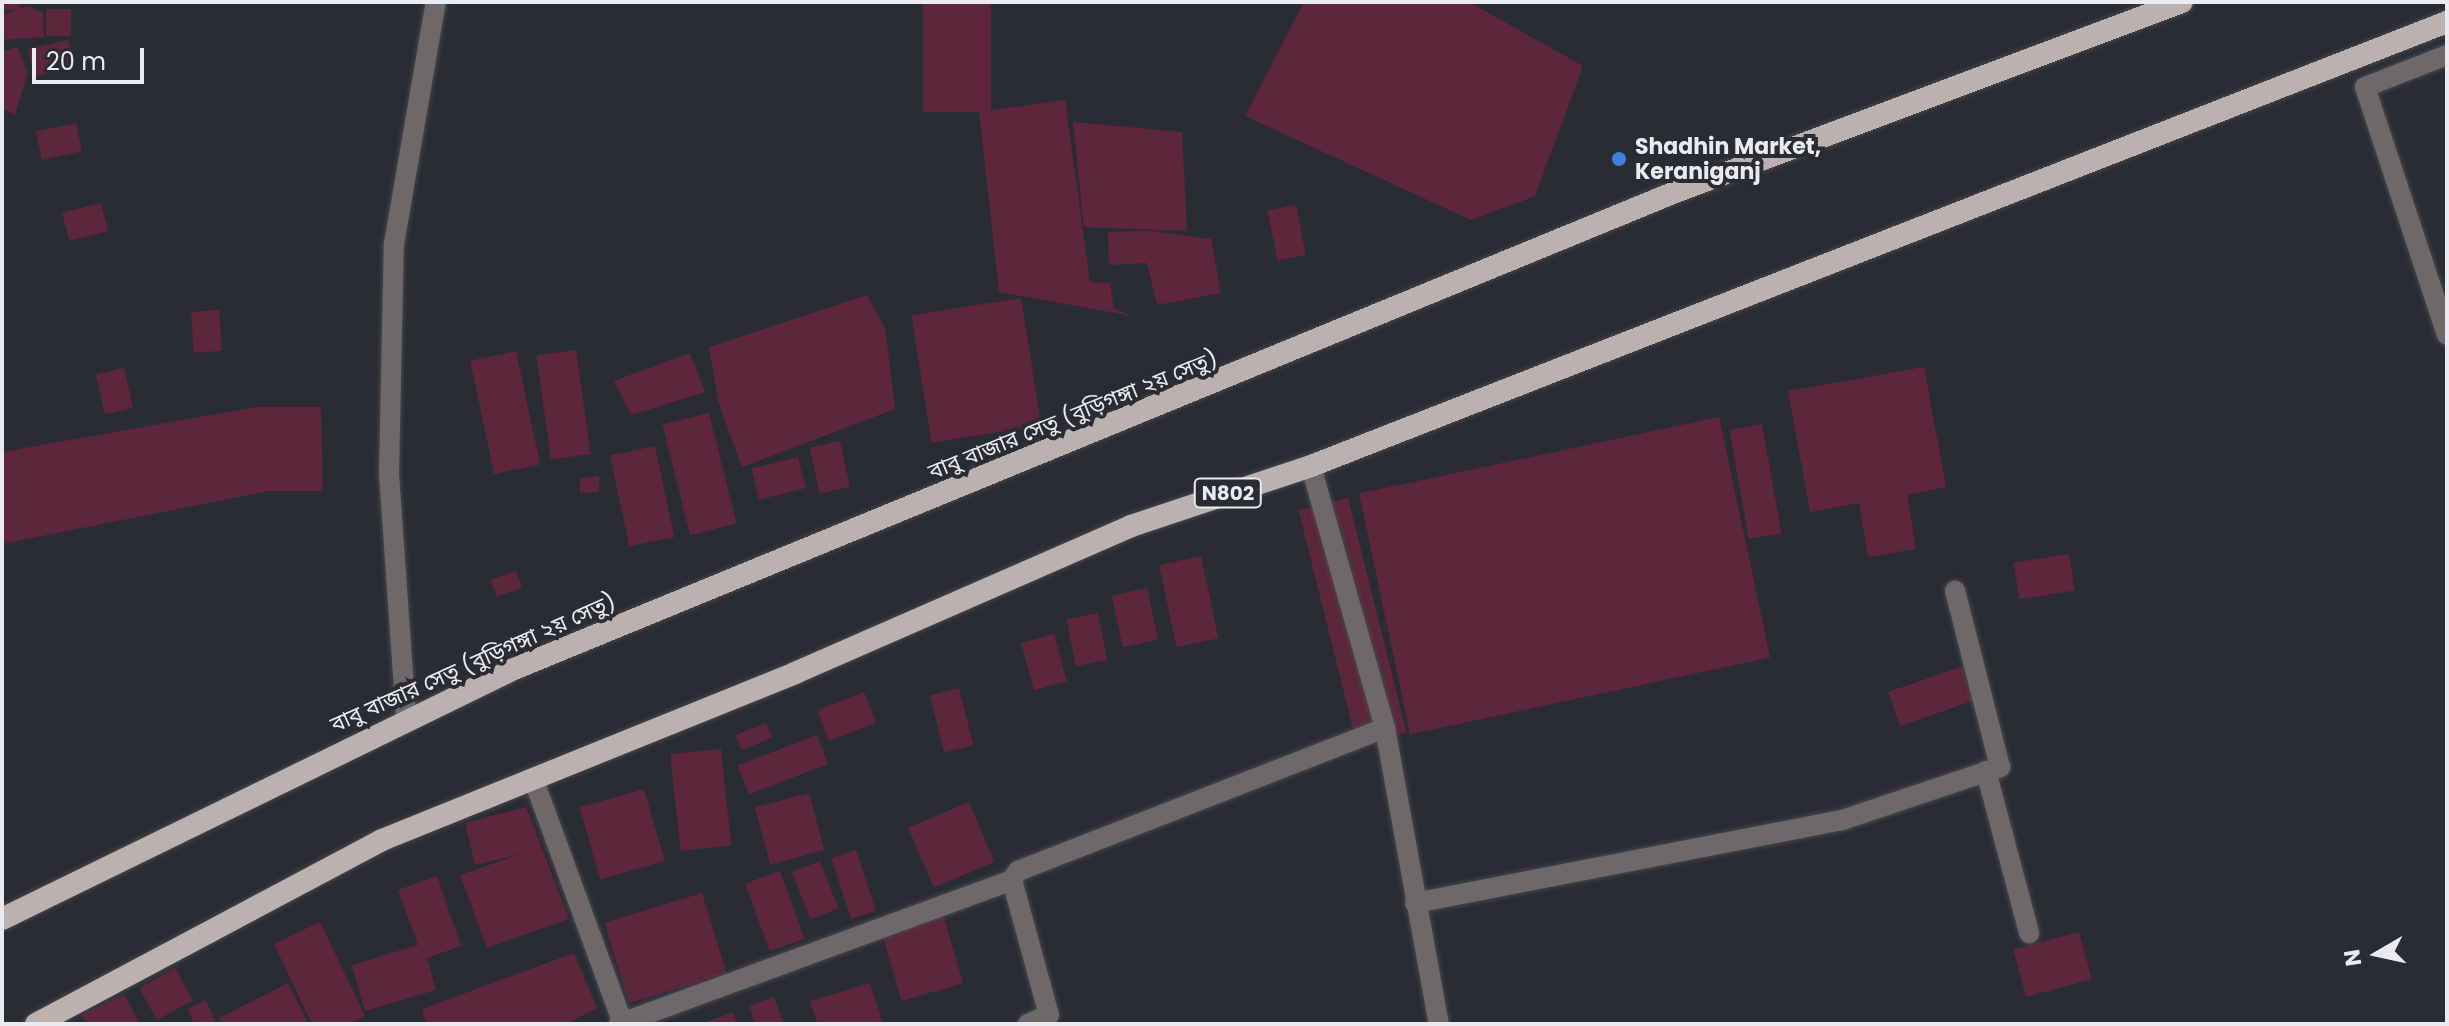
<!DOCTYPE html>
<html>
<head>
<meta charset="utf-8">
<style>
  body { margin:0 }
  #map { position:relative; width:2449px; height:1026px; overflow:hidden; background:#2a2c34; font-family:Poppins,"Noto Sans Bengali",sans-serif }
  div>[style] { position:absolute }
  .building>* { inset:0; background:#5d263a; transform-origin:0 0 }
  .roads { filter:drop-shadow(0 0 2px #45474e) drop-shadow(0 0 2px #45474e) }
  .minor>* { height:20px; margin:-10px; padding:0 10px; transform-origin:10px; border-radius:10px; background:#6e6968 }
  .trunk>* { height:22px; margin:-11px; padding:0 11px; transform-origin:11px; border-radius:11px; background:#bdb1b0 }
  .dots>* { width:22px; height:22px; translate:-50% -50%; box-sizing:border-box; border:4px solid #2a2c34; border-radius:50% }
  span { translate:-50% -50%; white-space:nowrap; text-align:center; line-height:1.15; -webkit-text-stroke:8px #2a2c34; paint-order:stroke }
  .shield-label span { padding:2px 6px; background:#2a2c34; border:2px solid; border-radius:6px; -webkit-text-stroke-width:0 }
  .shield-label { font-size:20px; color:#e9ebf0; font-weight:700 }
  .poi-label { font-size:22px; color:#e9ebf0; font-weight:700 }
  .left { translate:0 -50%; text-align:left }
  .street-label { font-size:22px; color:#e9ebf0 }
  .frame { position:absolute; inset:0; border:4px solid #e9ebf0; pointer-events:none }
  .north { position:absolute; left:2337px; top:914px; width:80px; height:80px; -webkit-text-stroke:6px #2a2c34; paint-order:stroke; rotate:261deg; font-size:22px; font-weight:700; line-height:32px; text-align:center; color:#e9ebf0 }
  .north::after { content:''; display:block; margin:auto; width:28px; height:36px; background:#e9ebf0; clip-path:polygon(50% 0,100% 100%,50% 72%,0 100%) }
  .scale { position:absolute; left:32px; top:48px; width:112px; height:36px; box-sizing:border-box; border:4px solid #e9ebf0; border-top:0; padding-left:10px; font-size:24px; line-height:28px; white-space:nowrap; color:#e9ebf0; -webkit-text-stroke:6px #2a2c34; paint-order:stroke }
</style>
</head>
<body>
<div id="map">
  <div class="building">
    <div style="left:2px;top:2px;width:18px;height:8px"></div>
    <div style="left:923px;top:2px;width:68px;height:110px"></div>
    <div style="clip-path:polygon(1304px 2px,1469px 2px,1583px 66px,1535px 196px,1471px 220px,1245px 116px)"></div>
    <div style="clip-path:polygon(28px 6px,43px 12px,44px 37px,2px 40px,2px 15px)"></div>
    <div style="left:46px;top:9px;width:25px;height:27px"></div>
    <div style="left:68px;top:40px;width:28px;height:41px;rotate:77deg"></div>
    <div style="clip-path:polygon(17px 47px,28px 72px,15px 115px,2px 108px,2px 52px)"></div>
    <div style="clip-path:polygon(1065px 100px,1090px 282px,1110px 283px,1114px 309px,1132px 316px,999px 292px,979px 112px)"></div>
    <div style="clip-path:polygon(1073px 122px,1182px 132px,1187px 231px,1084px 227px)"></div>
    <div style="left:76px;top:123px;width:29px;height:41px;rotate:78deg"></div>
    <div style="left:101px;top:203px;width:29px;height:40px;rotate:76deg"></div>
    <div style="left:1296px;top:205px;width:51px;height:29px;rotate:79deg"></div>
    <div style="clip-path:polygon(1148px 231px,1211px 239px,1221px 293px,1157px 305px,1147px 263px,1109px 265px,1108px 232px)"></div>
    <div style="clip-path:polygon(867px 295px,885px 328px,895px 409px,742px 467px,718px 401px,709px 347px)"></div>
    <div style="left:1021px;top:298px;width:129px;height:111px;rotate:81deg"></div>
    <div style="left:219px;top:310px;width:41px;height:28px;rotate:86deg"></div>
    <div style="left:576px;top:350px;width:105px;height:40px;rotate:82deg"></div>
    <div style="left:516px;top:351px;width:116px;height:47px;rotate:78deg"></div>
    <div style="clip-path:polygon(690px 353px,705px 392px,631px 415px,614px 381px)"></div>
    <div style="clip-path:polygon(1924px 367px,1946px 487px,1907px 495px,1916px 549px,1868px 557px,1859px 503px,1810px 512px,1788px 391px)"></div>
    <div style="left:124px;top:368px;width:41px;height:29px;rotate:77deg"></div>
    <div style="clip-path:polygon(256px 407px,321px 407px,323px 491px,268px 491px,2px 544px,2px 452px)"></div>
    <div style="left:709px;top:413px;width:114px;height:48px;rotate:76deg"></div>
    <div style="left:1719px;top:417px;width:246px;height:368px;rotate:78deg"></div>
    <div style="left:1762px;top:424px;width:111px;height:33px;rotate:80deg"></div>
    <div style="left:840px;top:441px;width:47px;height:31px;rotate:78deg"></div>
    <div style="left:655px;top:446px;width:93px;height:46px;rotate:78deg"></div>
    <div style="left:798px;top:457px;width:32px;height:48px;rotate:76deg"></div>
    <div style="clip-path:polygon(599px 476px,599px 492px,580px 493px,580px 479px)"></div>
    <div style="left:1348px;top:498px;width:242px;height:51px;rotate:76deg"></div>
    <div style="left:2069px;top:554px;width:37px;height:56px;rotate:81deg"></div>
    <div style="left:1201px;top:556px;width:84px;height:43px;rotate:78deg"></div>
    <div style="left:516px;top:571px;width:18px;height:27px;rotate:71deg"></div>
    <div style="left:1147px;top:588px;width:53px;height:36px;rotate:78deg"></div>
    <div style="left:1098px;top:613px;width:48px;height:32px;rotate:79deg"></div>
    <div style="left:1054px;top:634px;width:49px;height:34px;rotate:75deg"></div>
    <div style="left:1978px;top:661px;width:36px;height:95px;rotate:71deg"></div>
    <div style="left:959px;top:688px;width:59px;height:30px;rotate:76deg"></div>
    <div style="left:864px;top:692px;width:33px;height:50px;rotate:69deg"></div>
    <div style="left:766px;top:723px;width:16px;height:33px;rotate:68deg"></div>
    <div style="left:817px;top:735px;width:31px;height:85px;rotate:69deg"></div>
    <div style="left:721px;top:749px;width:97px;height:51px;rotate:84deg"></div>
    <div style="left:644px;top:789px;width:75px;height:67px;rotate:74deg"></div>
    <div style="left:809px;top:793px;width:59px;height:56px;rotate:75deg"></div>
    <div style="left:969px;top:802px;width:65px;height:66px;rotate:67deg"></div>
    <div style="clip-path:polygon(526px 807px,569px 919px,487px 948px,460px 875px,521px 854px,475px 865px,465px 823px)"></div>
    <div style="left:856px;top:850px;width:64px;height:26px;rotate:72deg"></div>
    <div style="left:820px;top:861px;width:51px;height:30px;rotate:69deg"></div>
    <div style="left:780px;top:871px;width:72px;height:37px;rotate:70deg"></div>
    <div style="clip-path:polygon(437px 876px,461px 946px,427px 958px,436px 990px,365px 1011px,352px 965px,418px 945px,398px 890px)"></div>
    <div style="left:702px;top:893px;width:84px;height:102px;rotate:73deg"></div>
    <div style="left:944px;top:917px;width:69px;height:64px;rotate:74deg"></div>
    <div style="clip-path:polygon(320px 922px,365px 1016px,348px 1024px,312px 1024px,274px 944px)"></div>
    <div style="left:2079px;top:932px;width:49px;height:68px;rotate:75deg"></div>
    <div style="clip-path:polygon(574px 953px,597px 1008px,567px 1024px,426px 1024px,422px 1009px)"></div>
    <div style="left:175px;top:968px;width:37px;height:41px;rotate:61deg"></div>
    <div style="clip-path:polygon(288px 983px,309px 1024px,222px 1024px,219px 1018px)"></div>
    <div style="clip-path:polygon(870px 983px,883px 1024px,818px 1024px,810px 1001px)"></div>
    <div style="clip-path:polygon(124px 994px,140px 1024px,87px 1024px,82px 1015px)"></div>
    <div style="clip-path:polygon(774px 997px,784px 1024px,755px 1024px,749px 1006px)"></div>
    <div style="clip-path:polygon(206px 1000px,216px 1024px,194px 1024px,188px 1009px)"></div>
    <div style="clip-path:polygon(733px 1012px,737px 1024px,701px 1024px)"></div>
  </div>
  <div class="roads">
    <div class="minor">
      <div style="left:2447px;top:55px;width:88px;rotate:158.7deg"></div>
      <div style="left:2365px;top:87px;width:261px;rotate:71.7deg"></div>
      <div style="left:406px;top:717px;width:244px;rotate:-94deg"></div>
      <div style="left:389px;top:474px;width:230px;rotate:-88.8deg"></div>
      <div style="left:394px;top:244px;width:246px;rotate:-80.2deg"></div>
      <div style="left:1385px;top:728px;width:301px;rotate:79.7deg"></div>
      <div style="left:1986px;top:771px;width:168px;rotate:75.1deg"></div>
      <div style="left:533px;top:778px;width:262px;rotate:69.9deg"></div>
      <div style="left:1012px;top:880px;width:140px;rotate:74.7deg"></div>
      <div style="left:1049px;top:1015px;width:23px;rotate:157deg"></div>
      <div style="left:1415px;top:903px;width:435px;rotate:-11deg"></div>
      <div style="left:1842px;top:820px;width:167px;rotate:-18.5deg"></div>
      <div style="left:2000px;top:767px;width:182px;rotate:-104.3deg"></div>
      <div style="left:619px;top:1024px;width:419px;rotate:-20.1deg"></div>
      <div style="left:1012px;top:880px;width:11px;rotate:-56deg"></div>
      <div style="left:1018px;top:871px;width:394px;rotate:-21.3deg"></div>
      <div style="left:1385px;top:728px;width:272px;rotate:-105.8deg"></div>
    </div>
    <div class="trunk">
      <div style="left:2px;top:919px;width:570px;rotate:-26.03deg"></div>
      <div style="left:514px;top:669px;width:1258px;rotate:-22.33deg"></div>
      <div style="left:1678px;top:191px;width:538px;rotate:-20.56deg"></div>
      <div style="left:36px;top:1024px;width:392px;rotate:-28deg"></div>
      <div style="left:382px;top:840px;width:445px;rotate:-22deg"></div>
      <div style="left:795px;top:673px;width:367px;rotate:-23.6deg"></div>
      <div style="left:1131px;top:526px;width:190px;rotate:-18.4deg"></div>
      <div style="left:1311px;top:466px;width:1220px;rotate:-21.35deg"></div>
    </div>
  </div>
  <div class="dots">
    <div style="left:1619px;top:159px;background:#3f7fe0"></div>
  </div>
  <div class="shield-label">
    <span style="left:1228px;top:493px">N802</span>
  </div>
  <div class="poi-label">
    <span class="left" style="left:1635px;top:159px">Shadhin Market,<br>Keraniganj</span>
  </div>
  <div class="street-label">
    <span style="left:1073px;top:415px;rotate:-22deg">বাবু বাজার সেতু (বুড়িগঙ্গা ২য় সেতু)</span>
    <span style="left:473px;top:663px;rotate:-24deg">বাবু বাজার সেতু (বুড়িগঙ্গা ২য় সেতু)</span>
  </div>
  <div class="frame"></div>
  <div class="north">N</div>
  <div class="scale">20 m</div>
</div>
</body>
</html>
